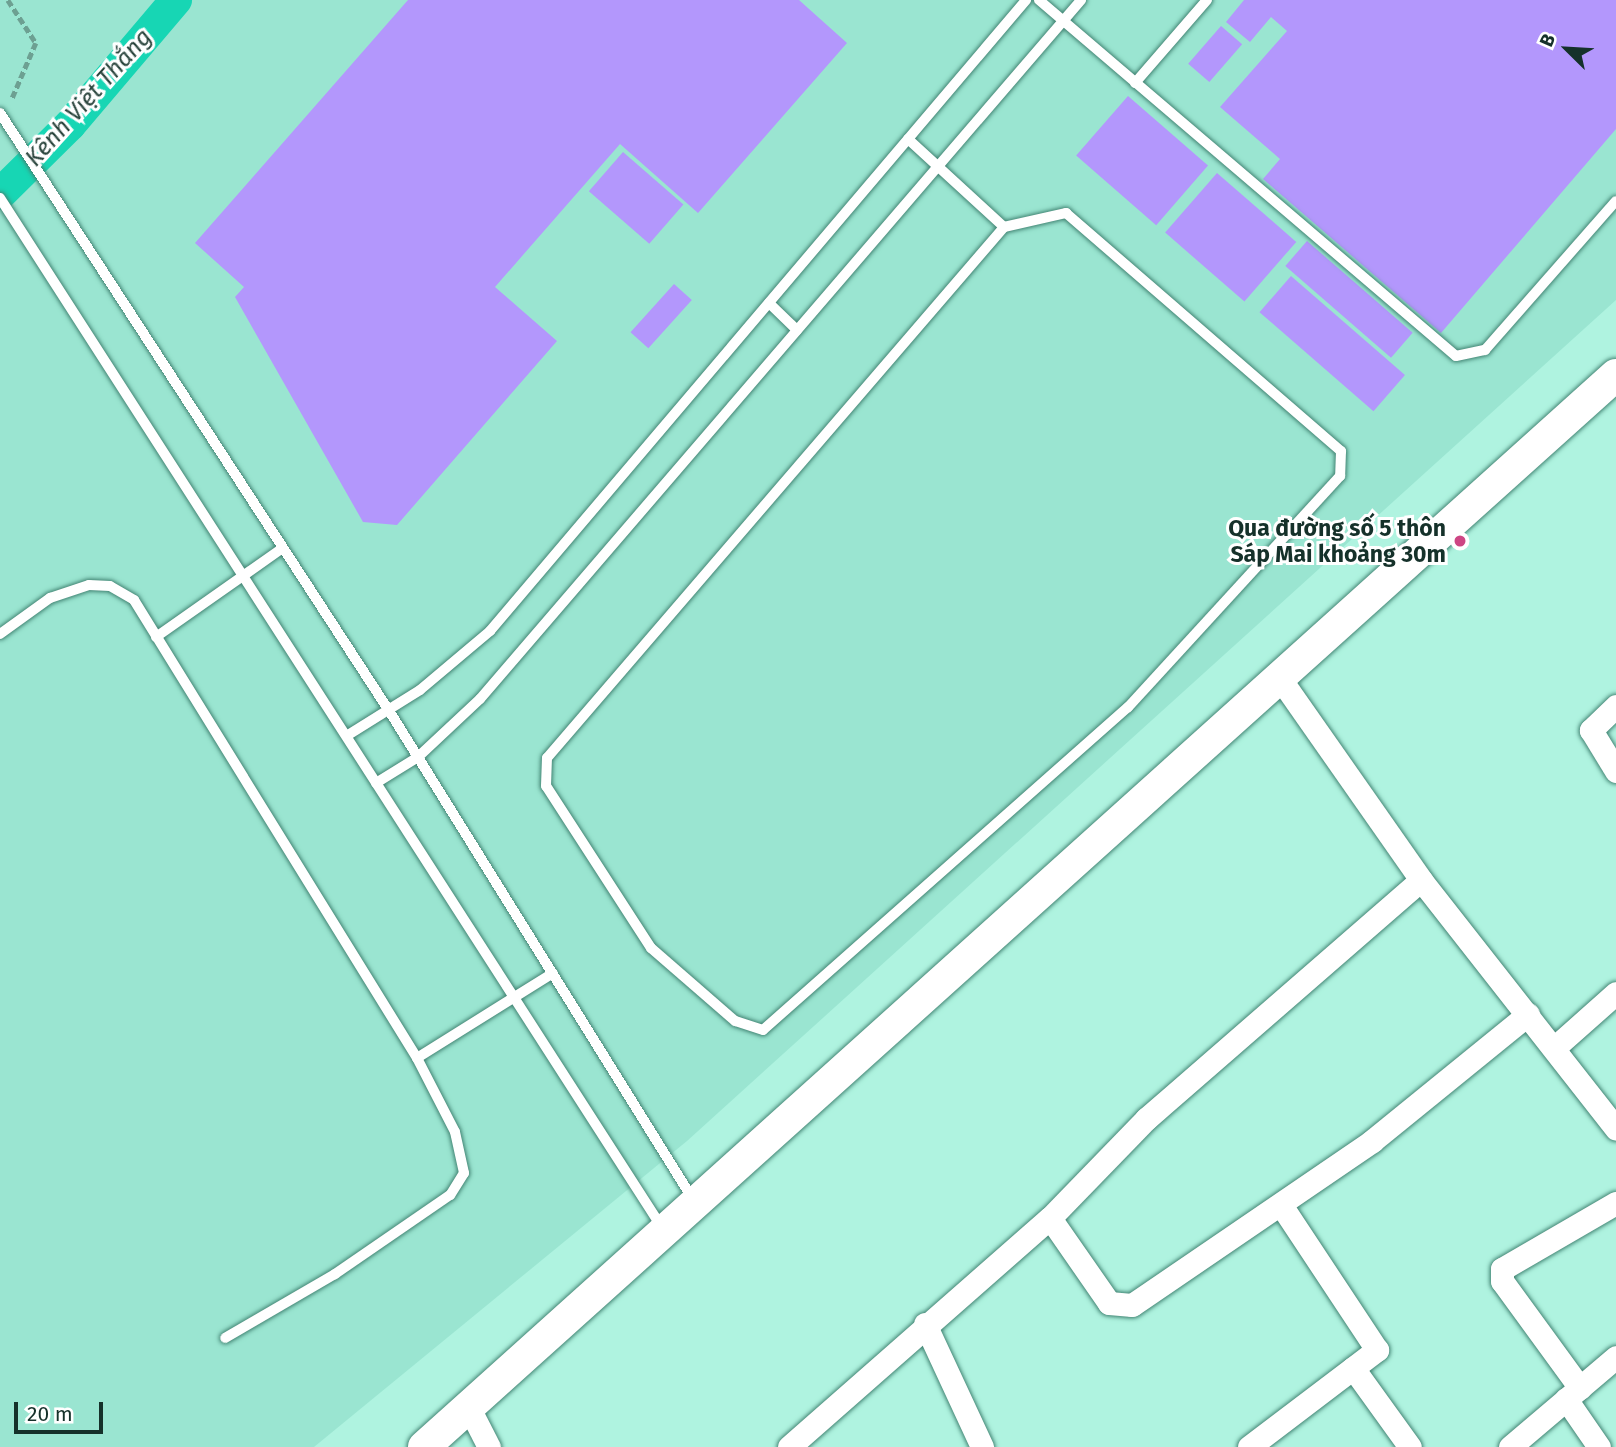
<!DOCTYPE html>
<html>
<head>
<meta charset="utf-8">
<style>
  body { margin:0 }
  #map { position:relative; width:1616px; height:1447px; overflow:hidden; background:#aff3e0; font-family:"Fira Sans",sans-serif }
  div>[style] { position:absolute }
  .built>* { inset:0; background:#9ae5d1 }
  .canal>* { height:32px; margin:-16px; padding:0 16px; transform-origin:16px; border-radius:16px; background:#17d6b4 }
  .building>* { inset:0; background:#b397fc; transform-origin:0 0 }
  .path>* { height:4.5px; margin-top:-2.25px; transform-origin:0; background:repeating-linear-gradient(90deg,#6da092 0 7px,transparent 0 10.5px) }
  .roads { filter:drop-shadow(0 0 2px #438574) drop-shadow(0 0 2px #438574) }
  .lane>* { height:10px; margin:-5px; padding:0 5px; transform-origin:5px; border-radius:5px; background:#fff }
  .street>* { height:23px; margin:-11.5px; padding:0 11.5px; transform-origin:11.5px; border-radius:11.5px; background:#fff }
  .secondary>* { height:32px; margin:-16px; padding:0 16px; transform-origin:16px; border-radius:16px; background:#fff }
  .dots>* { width:19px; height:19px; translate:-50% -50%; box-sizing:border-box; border:4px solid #fff; border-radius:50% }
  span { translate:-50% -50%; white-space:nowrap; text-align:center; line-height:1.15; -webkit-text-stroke:6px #fff; paint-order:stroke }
  .poi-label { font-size:23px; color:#15312a; font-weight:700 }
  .right { translate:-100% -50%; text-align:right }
  .water-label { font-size:24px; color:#29443c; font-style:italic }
  .north { position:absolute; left:1532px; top:14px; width:70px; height:70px; -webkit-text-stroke:5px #fff; paint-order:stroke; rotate:294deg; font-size:19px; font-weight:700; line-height:28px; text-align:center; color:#15312a }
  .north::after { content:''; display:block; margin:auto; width:24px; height:32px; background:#15312a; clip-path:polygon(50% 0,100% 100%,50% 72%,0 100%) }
  .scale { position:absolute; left:14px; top:1402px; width:89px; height:32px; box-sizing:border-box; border:4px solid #15312a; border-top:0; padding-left:9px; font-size:21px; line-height:24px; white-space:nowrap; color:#15312a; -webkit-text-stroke:5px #fff; paint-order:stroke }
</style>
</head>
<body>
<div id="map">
  <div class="built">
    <div style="clip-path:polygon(0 0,1616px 0,1616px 300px,687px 1141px,314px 1447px,0 1447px)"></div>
  </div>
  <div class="canal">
    <div style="left:0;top:194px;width:98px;rotate:-44.6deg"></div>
    <div style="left:70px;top:125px;width:164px;rotate:-49.7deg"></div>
  </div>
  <div class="building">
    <div style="clip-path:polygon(408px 0,799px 0,847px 43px,698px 213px,620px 144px,495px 287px,557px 341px,397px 525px,363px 522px,235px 297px,244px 287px,195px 243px)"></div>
    <div style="clip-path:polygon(1244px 0,1616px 0,1616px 129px,1441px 333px,1263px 179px,1280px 159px,1220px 107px,1287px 31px,1271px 17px,1250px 42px,1226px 22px)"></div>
    <div style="left:1221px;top:26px;width:28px;height:50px;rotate:41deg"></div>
    <div style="left:1128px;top:96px;width:106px;height:79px;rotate:41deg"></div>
    <div style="left:623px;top:152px;width:80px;height:52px;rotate:41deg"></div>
    <div style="left:1217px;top:173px;width:105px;height:79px;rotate:41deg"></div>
    <div style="left:1307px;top:241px;width:140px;height:33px;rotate:41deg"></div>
    <div style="left:1291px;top:276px;width:151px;height:48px;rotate:41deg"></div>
    <div style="left:674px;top:284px;width:24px;height:65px;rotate:42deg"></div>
  </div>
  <div class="path">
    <div style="left:8px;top:0;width:51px;rotate:56.9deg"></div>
    <div style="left:36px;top:43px;width:61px;rotate:113.2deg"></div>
  </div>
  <div class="roads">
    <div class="lane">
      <div style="left:1039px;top:0;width:548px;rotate:40.49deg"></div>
      <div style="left:1456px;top:356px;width:30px;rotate:-12deg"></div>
      <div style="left:1485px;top:350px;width:198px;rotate:-48.7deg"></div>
      <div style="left:1135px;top:83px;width:110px;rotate:-49.1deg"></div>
      <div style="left:0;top:113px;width:711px;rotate:56.94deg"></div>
      <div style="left:388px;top:709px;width:579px;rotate:58.12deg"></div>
      <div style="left:908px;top:139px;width:130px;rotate:42.5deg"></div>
      <div style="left:1004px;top:227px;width:64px;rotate:-12.7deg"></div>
      <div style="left:1066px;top:213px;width:364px;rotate:40.9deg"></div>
      <div style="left:1341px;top:451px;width:25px;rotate:92deg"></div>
      <div style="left:1340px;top:476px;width:314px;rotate:132.5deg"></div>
      <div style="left:1128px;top:707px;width:487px;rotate:138.5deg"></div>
      <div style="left:763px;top:1030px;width:29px;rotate:-162deg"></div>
      <div style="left:735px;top:1021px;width:111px;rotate:-139deg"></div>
      <div style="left:651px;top:948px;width:193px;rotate:-122.9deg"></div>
      <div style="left:546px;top:786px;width:28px;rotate:-88deg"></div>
      <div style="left:547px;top:758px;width:701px;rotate:-49.28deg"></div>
      <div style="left:0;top:198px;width:1226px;rotate:57.26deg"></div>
      <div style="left:769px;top:303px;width:39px;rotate:44deg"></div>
      <div style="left:0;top:634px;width:62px;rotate:-35.8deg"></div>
      <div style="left:50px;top:598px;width:41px;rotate:-18.4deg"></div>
      <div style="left:89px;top:585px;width:21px;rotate:3deg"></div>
      <div style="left:110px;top:586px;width:28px;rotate:30deg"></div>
      <div style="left:134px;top:600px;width:538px;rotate:58.29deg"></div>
      <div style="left:417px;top:1058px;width:83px;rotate:62.8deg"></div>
      <div style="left:455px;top:1132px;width:42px;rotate:77.6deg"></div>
      <div style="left:464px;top:1173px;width:26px;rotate:122deg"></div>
      <div style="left:450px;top:1195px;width:140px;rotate:145.5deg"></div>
      <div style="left:335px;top:1274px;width:127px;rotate:149.8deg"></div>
      <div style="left:156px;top:637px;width:153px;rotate:-35.1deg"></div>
      <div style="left:348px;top:735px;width:85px;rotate:-32deg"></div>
      <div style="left:420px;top:690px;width:92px;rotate:-40.1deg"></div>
      <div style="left:490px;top:631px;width:828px;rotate:-49.65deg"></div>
      <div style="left:376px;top:783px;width:49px;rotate:-31.8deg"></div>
      <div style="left:418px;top:757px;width:85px;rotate:-43.1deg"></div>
      <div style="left:480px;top:699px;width:922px;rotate:-49.31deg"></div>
      <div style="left:417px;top:1058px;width:160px;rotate:-32deg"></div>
    </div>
    <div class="street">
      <div style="left:1279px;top:677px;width:248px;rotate:55deg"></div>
      <div style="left:1421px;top:880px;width:316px;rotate:51.9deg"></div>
      <div style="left:1616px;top:706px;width:35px;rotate:136deg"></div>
      <div style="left:1591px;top:730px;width:48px;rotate:58.6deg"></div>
      <div style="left:1554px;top:1048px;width:83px;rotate:-41.6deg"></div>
      <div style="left:1050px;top:1218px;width:103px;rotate:55.2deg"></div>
      <div style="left:1109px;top:1303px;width:23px;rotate:5deg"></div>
      <div style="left:1132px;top:1305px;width:291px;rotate:-34.3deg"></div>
      <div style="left:1372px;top:1141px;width:201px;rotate:-39.1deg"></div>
      <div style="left:925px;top:1324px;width:136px;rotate:65.1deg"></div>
      <div style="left:1353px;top:1368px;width:97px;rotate:54.2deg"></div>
      <div style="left:1580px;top:1388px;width:132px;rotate:-126.1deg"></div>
      <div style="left:1502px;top:1281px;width:12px;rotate:-90deg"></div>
      <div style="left:1502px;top:1269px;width:132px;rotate:-30.1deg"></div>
      <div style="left:1566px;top:1399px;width:58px;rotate:55.5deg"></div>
      <div style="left:468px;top:1406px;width:46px;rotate:62.9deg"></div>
      <div style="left:789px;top:1447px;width:347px;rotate:-41.3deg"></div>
      <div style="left:1050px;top:1218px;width:138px;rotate:-45.9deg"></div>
      <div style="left:1146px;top:1119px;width:364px;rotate:-41deg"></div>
      <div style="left:1249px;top:1447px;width:161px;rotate:-37.2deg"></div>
      <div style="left:1377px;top:1350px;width:174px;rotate:-123.5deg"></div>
      <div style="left:1510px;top:1447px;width:139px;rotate:-40.3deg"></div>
    </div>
    <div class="secondary">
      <div style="left:424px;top:1447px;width:1603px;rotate:-41.97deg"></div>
    </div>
  </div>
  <div class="dots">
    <div style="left:1460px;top:541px;background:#cd4684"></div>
  </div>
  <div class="poi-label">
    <span class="right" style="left:1446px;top:541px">Qua đường số 5 thôn<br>Sáp Mai khoảng 30m</span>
  </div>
  <div class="water-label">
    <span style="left:89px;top:98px;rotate:-48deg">Kênh Việt Thắng</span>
  </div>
  <div class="north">B</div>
  <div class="scale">20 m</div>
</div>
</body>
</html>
